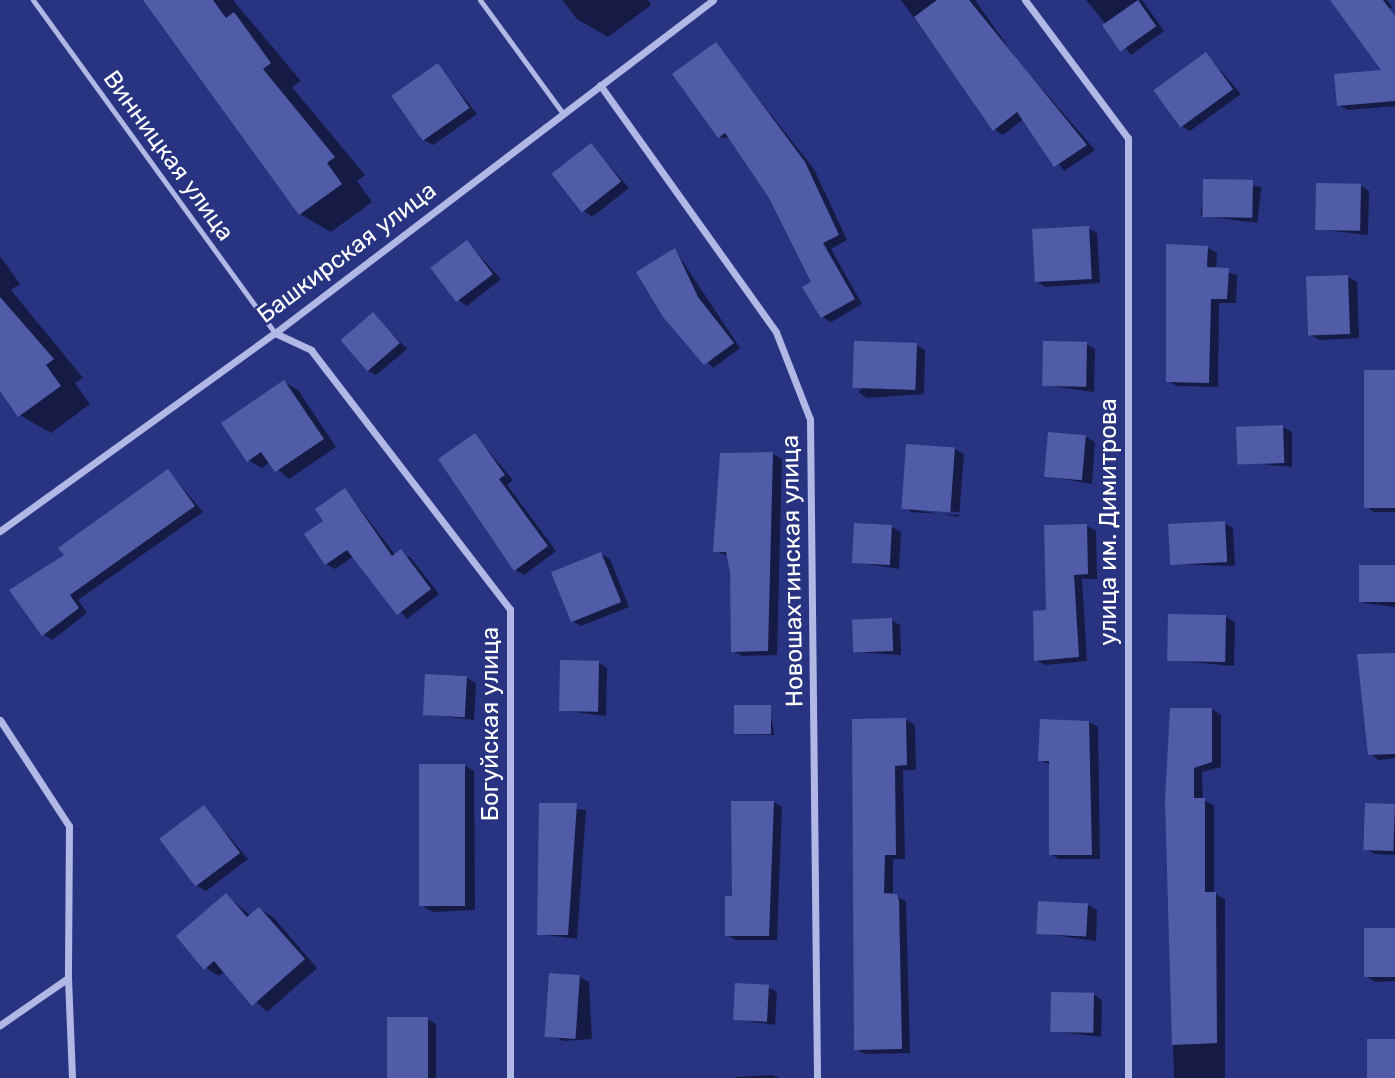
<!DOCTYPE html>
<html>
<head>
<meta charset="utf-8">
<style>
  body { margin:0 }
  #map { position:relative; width:1395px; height:1078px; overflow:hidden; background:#283381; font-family:Rubik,sans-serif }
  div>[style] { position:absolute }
  .shadow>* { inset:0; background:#0007; transform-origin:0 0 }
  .building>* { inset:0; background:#515ca9; transform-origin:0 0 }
  .lane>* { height:5px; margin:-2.5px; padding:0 2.5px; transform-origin:2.5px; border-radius:2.5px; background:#b1b8e6 }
  .street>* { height:7px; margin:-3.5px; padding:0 3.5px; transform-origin:3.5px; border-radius:3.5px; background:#b1b8e6 }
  span { translate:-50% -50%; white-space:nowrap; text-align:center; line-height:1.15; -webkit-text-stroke:5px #283381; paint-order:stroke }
  .street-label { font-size:24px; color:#fff }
</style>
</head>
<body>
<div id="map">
  <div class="shadow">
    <div style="clip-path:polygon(145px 0,233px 0,301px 81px,292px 87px,365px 175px,357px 181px,372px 202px,331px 232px,300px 214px)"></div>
    <div style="clip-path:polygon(562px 0,648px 0,651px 5px,608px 37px,577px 19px)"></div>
    <div style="clip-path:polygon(901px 0,975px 0,1018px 61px,1095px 150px,1064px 171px,1024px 119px,1003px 135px,994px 129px)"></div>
    <div style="clip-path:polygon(1086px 0,1142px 0,1164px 31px,1131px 55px)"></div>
    <div style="clip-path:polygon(1333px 0,1387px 0,1392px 7px,1361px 32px)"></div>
    <div style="clip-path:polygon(1395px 28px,1395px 106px,1348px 110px,1339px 105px,1385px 72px)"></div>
    <div style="clip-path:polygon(716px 45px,814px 169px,847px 240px,831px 249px,862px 304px,831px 322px,822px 317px,813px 283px,771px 197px,732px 139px,719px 137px)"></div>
    <div style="clip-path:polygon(1206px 54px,1241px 94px,1190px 131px,1181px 126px)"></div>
    <div style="clip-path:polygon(438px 65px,477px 114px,433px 145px,424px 140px)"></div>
    <div style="clip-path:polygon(591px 145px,629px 188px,592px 217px,584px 211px)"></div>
    <div style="left:1205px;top:180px;width:57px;height:36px;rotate:7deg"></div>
    <div style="clip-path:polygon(1360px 185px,1369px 191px,1368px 235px,1316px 229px)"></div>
    <div style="clip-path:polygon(1088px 228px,1097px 233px,1100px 283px,1046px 287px,1037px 282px)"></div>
    <div style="clip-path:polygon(467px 242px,501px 279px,467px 306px,458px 300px)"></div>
    <div style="clip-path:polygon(1208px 248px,1217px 253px,1216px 269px,1237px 275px,1236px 303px,1219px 303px,1218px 387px,1177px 386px,1168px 381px)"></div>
    <div style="clip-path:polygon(675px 250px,740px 348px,713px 368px,664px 316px)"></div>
    <div style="clip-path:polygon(0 256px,20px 284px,11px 290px,83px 378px,75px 383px,90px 404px,51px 433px,20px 415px,0 388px)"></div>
    <div style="clip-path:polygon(1348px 277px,1357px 282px,1359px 338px,1320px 340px,1311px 335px)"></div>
    <div style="clip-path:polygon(373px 314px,407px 349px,376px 375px,367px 370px)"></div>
    <div style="clip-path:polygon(1086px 344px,1095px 349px,1094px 392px,1043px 385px)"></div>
    <div style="clip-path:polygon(916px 345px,925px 350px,924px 394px,867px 398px,858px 392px)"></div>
    <div style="clip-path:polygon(1395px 372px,1395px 512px,1374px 512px,1365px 506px)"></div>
    <div style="clip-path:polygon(284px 382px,298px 390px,336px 447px,289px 479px,270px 462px,262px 468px,248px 460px)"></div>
    <div style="clip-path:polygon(1283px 427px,1292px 432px,1292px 467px,1239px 462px)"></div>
    <div style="clip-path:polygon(475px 435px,513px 480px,507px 485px,556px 551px,524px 575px,515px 570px)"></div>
    <div style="clip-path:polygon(1086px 437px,1095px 442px,1092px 484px,1047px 476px)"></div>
    <div style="clip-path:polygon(evenodd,955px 449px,964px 454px,959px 517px,903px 508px,955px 449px,910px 508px,959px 512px,959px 515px,910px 512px,910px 508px)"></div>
    <div style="clip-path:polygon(773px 454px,782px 459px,777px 655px,742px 656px,733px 651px,729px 556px,715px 551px)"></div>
    <div style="clip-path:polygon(168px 471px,203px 512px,78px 600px,87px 613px,52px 640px,43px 634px,66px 555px)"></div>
    <div style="clip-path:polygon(346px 490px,396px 556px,410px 557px,439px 594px,407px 619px,354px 556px,335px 569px,326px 564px,326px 521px)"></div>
    <div style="clip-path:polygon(1224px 523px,1233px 528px,1235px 566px,1171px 564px)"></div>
    <div style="clip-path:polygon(1087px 526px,1096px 531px,1097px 579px,1082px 579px,1087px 661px,1045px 665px,1036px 660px,1048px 612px)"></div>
    <div style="clip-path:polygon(892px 527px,901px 532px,899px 569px,854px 562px)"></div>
    <div style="clip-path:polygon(601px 554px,610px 559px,629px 607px,581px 626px,572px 621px)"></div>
    <div style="clip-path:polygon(1395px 567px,1395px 607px,1363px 603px)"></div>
    <div style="clip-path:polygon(1226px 617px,1235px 622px,1234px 666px,1168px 660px)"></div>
    <div style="clip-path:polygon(891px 620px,900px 625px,901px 655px,855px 652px)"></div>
    <div style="clip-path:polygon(1395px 655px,1395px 758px,1379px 760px,1370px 754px)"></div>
    <div style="clip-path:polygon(598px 662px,607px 668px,606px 716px,560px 710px)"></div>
    <div style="clip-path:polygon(467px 678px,476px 683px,474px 720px,425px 714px)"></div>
    <div style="clip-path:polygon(770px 707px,774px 735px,736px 734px)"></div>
    <div style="clip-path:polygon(1212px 709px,1221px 715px,1221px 767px,1202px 772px,1203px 800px,1214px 805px,1214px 893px,1225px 899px,1225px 1078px,1174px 1078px,1167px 847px)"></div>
    <div style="clip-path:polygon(906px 720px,915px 725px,916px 770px,903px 770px,905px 859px,893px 859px,893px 895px,906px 901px,910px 1053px,865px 1054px,856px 1049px,853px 721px)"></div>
    <div style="clip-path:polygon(1089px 722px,1098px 727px,1100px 859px,1059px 859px,1050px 854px,1051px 765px,1040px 760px)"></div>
    <div style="clip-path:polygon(465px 766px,474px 771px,475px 910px,433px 912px,424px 907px)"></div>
    <div style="clip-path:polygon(773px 802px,782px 807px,777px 940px,736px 940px,727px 935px,734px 898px)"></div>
    <div style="clip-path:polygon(541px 805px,586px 810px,577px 939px,538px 934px)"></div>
    <div style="clip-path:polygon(1395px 806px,1395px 855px,1375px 854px,1366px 849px)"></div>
    <div style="clip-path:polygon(204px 807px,248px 859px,206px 891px,197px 886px)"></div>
    <div style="clip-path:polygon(226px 895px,251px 916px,259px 909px,273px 917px,317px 968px,267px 1012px,225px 971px,219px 976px,206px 968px)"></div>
    <div style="clip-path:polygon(1088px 905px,1097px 910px,1096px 941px,1039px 933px)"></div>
    <div style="clip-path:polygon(1395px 930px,1395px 981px,1376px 982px,1367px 977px)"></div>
    <div style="clip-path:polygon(580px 977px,589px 982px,592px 1039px,563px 1041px,554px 1036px)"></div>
    <div style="clip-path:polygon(768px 987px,777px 992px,775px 1025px,734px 1019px)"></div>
    <div style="clip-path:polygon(1093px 994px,1102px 1000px,1101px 1037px,1052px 1031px)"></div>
    <div style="clip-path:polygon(427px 1019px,436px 1024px,436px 1078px,388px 1078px)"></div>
    <div style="clip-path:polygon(773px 1075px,779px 1078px,736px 1078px,736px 1077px)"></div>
  </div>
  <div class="building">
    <div style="clip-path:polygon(143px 0,213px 0,226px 18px,234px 12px,271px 63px,263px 69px,335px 157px,327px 163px,342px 184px,299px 215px)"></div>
    <div style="clip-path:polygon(937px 0,969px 0,1087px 145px,1054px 167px,1017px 112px,993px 131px,914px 17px)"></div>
    <div style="left:1138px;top:0;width:32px;height:44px;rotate:55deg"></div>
    <div style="clip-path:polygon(1330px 0,1383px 0,1395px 16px,1395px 101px,1337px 106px,1334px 74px,1381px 70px)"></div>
    <div style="clip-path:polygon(716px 42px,805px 162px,839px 235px,823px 243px,855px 299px,821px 318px,802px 287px,811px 282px,769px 198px,725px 133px,718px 138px,672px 74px)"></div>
    <div style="left:1206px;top:52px;width:46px;height:65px;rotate:54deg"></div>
    <div style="left:438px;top:63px;width:55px;height:57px;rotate:55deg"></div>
    <div style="left:591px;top:143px;width:49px;height:50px;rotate:52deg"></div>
    <div style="left:1203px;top:179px;width:50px;height:38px;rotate:1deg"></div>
    <div style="left:1316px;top:183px;width:45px;height:47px;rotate:1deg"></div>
    <div style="left:1089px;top:226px;width:53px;height:57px;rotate:87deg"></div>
    <div style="left:467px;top:240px;width:43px;height:46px;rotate:53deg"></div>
    <div style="clip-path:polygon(1166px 244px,1208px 246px,1207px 267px,1229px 268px,1227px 299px,1211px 299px,1209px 383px,1166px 382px)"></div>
    <div style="clip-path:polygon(675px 248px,698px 297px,734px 343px,704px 365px,663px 317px,636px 272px)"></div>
    <div style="left:1348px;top:275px;width:59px;height:42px;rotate:88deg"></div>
    <div style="clip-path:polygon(0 297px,54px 359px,46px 365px,61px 386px,18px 417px,0 391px)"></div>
    <div style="left:373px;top:312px;width:41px;height:43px;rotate:49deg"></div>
    <div style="left:1043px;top:341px;width:44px;height:45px;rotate:1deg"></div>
    <div style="left:917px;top:343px;width:47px;height:63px;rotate:92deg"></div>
    <div style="left:1395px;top:370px;width:138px;height:31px;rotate:90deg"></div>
    <div style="clip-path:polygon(284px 380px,324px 439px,275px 472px,261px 452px,247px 462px,221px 423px)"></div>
    <div style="left:1283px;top:425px;width:38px;height:47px;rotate:88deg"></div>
    <div style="left:1048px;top:432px;width:38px;height:45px;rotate:5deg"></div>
    <div style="clip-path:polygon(475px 433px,505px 475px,499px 479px,548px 546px,514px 571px,438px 459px)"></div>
    <div style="left:906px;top:444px;width:49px;height:65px;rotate:4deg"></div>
    <div style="clip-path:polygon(773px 452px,768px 651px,731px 652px,730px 572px,726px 552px,713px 552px,720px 453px)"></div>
    <div style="clip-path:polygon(168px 469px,195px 506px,70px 595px,79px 608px,42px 636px,9px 590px,64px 555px,58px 548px)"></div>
    <div style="clip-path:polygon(345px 488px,392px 556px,401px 549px,431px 589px,397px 615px,347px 550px,325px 565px,304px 534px,323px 521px,315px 509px)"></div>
    <div style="left:1225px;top:521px;width:41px;height:57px;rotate:87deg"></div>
    <div style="left:854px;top:523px;width:38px;height:40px;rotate:3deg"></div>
    <div style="clip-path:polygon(1087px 524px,1088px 574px,1074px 575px,1079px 657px,1034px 661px,1033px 611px,1046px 610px,1044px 525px)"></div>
    <div style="left:601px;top:552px;width:54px;height:54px;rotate:68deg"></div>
    <div style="left:1395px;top:565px;width:37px;height:36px;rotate:90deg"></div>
    <div style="left:1168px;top:614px;width:58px;height:47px;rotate:1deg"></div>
    <div style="left:892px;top:618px;width:33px;height:40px;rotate:88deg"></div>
    <div style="clip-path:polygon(1395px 653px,1395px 754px,1368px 755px,1357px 654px)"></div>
    <div style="left:560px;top:660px;width:39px;height:51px;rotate:1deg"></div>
    <div style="left:425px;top:674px;width:42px;height:41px;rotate:3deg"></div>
    <div style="left:771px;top:705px;width:29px;height:37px;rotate:90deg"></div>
    <div style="clip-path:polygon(1170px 708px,1212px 708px,1212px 762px,1194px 768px,1194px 798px,1205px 798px,1205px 892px,1216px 892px,1217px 1043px,1172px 1045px,1165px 800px)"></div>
    <div style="clip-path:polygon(906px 718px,907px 765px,895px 766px,896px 855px,885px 855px,884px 893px,897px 894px,899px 901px,902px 1049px,854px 1050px,852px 719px)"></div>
    <div style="clip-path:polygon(1040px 719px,1089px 721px,1092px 855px,1049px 855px,1049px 761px,1038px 761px)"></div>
    <div style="left:465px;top:764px;width:142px;height:46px;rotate:90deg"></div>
    <div style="clip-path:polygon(731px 801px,774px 801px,769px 936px,725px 936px,725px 896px,732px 896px)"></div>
    <div style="clip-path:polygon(539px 803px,577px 803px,568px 935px,537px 935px)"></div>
    <div style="left:1365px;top:803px;width:30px;height:47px;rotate:2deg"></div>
    <div style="left:204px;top:805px;width:60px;height:56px;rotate:53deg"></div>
    <div style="clip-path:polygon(226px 893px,247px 917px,259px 907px,305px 959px,252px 1006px,214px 961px,204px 970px,176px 936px)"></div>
    <div style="left:1038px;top:901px;width:50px;height:33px;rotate:3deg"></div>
    <div style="left:1395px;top:928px;width:49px;height:31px;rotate:90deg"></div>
    <div style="left:549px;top:973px;width:31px;height:64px;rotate:4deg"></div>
    <div style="left:735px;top:983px;width:34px;height:37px;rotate:3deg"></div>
    <div style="left:1051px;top:992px;width:43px;height:40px;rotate:1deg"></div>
    <div style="left:387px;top:1017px;width:41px;height:61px"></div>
    <div style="left:1367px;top:1039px;width:28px;height:39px"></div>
  </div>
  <div class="lane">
    <div style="left:33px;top:0;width:412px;rotate:54deg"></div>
    <div style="left:480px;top:0;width:139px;rotate:53.8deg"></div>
  </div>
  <div class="street">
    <div style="left:1025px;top:0;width:172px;rotate:53.3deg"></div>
    <div style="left:1128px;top:138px;width:940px;rotate:90deg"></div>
    <div style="left:600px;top:85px;width:303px;rotate:54.5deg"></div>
    <div style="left:776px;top:332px;width:93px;rotate:68.7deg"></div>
    <div style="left:810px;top:419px;width:659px;rotate:89.39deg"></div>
    <div style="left:275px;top:333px;width:40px;rotate:25deg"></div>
    <div style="left:311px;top:350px;width:327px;rotate:52.5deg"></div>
    <div style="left:510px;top:609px;width:469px;rotate:90deg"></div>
    <div style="left:0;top:531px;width:339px;rotate:-35.8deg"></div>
    <div style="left:275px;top:333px;width:550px;rotate:-37.24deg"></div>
    <div style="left:0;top:720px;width:126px;rotate:56.9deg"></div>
    <div style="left:69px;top:826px;width:152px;rotate:90.4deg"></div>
    <div style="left:68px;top:978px;width:83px;rotate:145.3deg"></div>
    <div style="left:68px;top:978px;width:100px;rotate:87.7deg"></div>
  </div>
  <div class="street-label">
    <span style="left:168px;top:156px;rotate:54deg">Винницкая улица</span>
    <span style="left:347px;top:253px;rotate:-37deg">Башкирская улица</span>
    <span style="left:1109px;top:522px;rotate:-90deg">улица им. Димитрова</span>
    <span style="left:793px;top:571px;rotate:-91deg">Новошахтинская улица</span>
    <span style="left:491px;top:724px;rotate:-90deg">Богуйская улица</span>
  </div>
</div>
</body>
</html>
